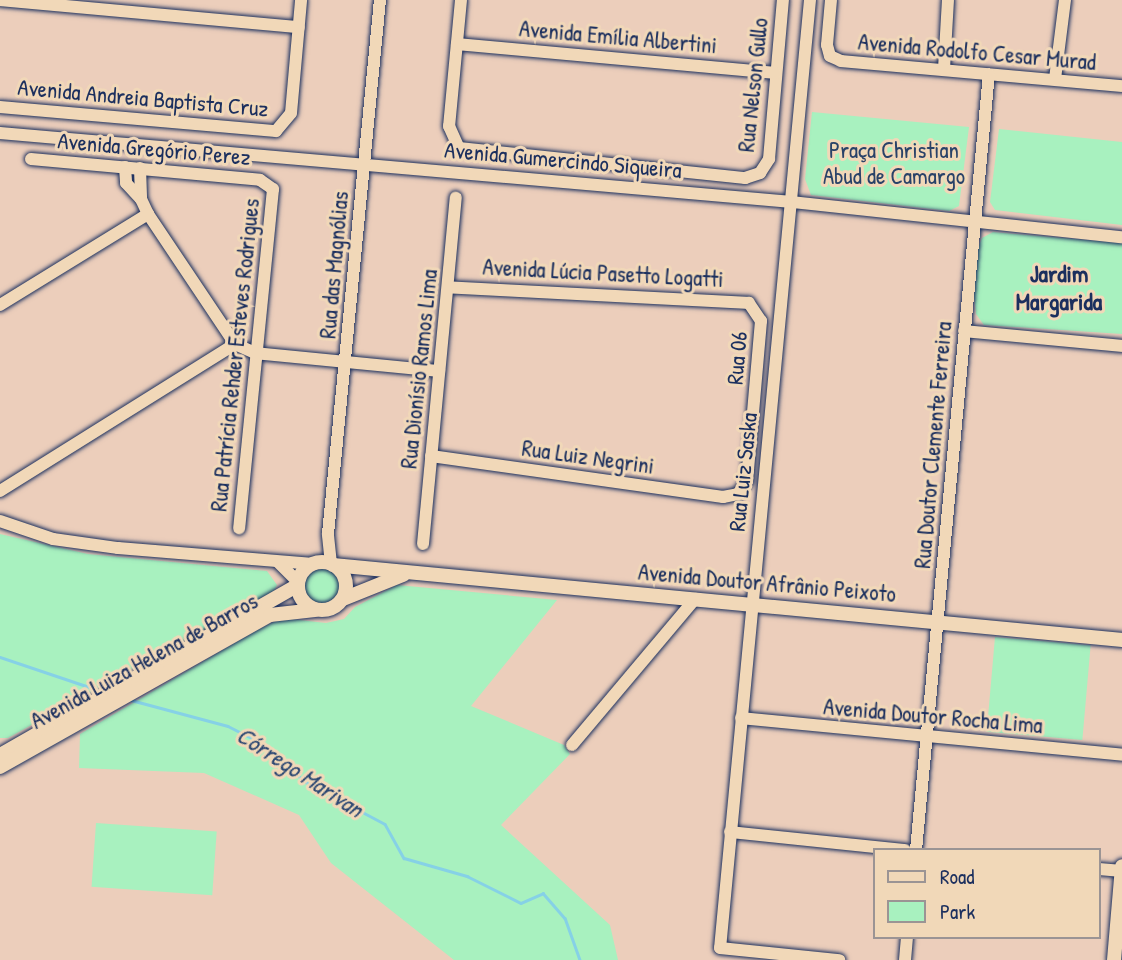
<!DOCTYPE html>
<html>
<head>
<meta charset="utf-8">
<style>
  body { margin:0 }
  #map { position:relative; width:1122px; height:960px; overflow:hidden; background:#eccebb; font-family:"Patrick Hand",sans-serif }
  div>[style] { position:absolute }
  .green>* { inset:0; background:#a8f1bf; transform-origin:0 0 }
  .round { border-radius:50% }
  .stream>* { height:2.5px; margin:-1.25px; padding:0 1.25px; transform-origin:1.25px; border-radius:1.25px; background:#86d1e6 }
  .roads { filter:drop-shadow(0 0 2px #1b2f5e) drop-shadow(0 0 2px #1b2f5e) }
  .minor>* { height:12px; margin:-6px; padding:0 6px; transform-origin:6px; border-radius:6px; background:#f1d8b8 }
  .tertiary>* { height:14px; margin:-7px; padding:0 7px; transform-origin:7px; border-radius:7px; background:#f1d8b8 }
  .tertiary>.ring { margin:-7px; padding:0; box-sizing:content-box; background:none; border:14px solid #f1d8b8; border-radius:50% }
  span { translate:-50% -50%; white-space:nowrap; text-align:center; line-height:1.15; -webkit-text-stroke:6px #f1d8b8; paint-order:stroke }
  .street-label { font-size:23px; color:#1b2f5e }
  .park-label { font-size:23px; color:#294268 }
  .neighbourhood-label { font-size:24px; color:#1b2f5e; font-weight:700 }
  .water-label { font-size:24px; color:#2b4772; font-style:italic }
  .legend { position:absolute; left:873px; top:848px; width:228px; height:91px; box-sizing:border-box; background:#f1d8b8; border:2px solid #9b9494; margin:0; padding:9px 12px; list-style:none; font-size:21px; color:#1b2f5e }
  .legend li { display:flex; align-items:center; gap:14px; height:35px }
  .legend b { width:35px; border:2px solid #9b9494 }
</style>
</head>
<body>
<div id="map">
  <div class="green">
    <div style="clip-path:polygon(812px 112px,969px 127px,959px 206px,949px 211px,811px 195px,805px 179px)"></div>
    <div style="clip-path:polygon(999px 129px,1122px 142px,1122px 225px,995px 210px,990px 202px)"></div>
    <div style="clip-path:polygon(993px 232px,1122px 243px,1122px 334px,984px 325px,976px 314px,974px 296px,978px 248px,982px 238px)"></div>
    <div style="clip-path:polygon(0 534px,88px 554px,267px 571px,277px 585px,274px 591px,8px 738px,0 738px)"></div>
    <div class="round" style="left:304px;top:569px;width:36px;height:36px"></div>
    <div style="clip-path:polygon(397px 585px,557px 600px,471px 706px,564px 745px,570px 754px,501px 825px,610px 925px,618px 960px,454px 960px,331px 863px,299px 815px,204px 773px,79px 768px,80px 734px,257px 630px,282px 618px,326px 623px,344px 619px,355px 607px)"></div>
    <div style="left:995px;top:637px;width:96px;height:95px;rotate:5deg"></div>
    <div style="left:96px;top:823px;width:121px;height:64px;rotate:4deg"></div>
  </div>
  <div class="stream">
    <div style="left:0;top:657px;width:107px;rotate:18.6deg"></div>
    <div style="left:131px;top:700px;width:100px;rotate:15deg"></div>
    <div style="left:228px;top:726px;width:33px;rotate:27deg"></div>
    <div style="left:257px;top:741px;width:64px;rotate:39.9deg"></div>
    <div style="left:306px;top:782px;width:89px;rotate:28deg"></div>
    <div style="left:385px;top:824px;width:39px;rotate:61deg"></div>
    <div style="left:404px;top:858px;width:66px;rotate:15.9deg"></div>
    <div style="left:467px;top:876px;width:60px;rotate:26.6deg"></div>
    <div style="left:521px;top:903px;width:24px;rotate:-24deg"></div>
    <div style="left:543px;top:893px;width:33px;rotate:49deg"></div>
    <div style="left:565px;top:918px;width:45px;rotate:70.3deg"></div>
  </div>
  <div class="roads">
    <div class="minor">
      <div style="left:0;top:0;width:300px;rotate:5.2deg"></div>
      <div style="left:461px;top:0;width:127px;rotate:95.4deg"></div>
      <div style="left:449px;top:126px;width:24px;rotate:66deg"></div>
      <div style="left:459px;top:148px;width:288px;rotate:6deg"></div>
      <div style="left:745px;top:178px;width:16px;rotate:-18deg"></div>
      <div style="left:760px;top:173px;width:17px;rotate:-57deg"></div>
      <div style="left:769px;top:159px;width:160px;rotate:-85deg"></div>
      <div style="left:810px;top:0;width:952px;rotate:95.42deg"></div>
      <div style="left:720px;top:948px;width:120px;rotate:5.8deg"></div>
      <div style="left:831px;top:0;width:45px;rotate:95.1deg"></div>
      <div style="left:827px;top:45px;width:11px;rotate:75deg"></div>
      <div style="left:830px;top:56px;width:12px;rotate:24deg"></div>
      <div style="left:841px;top:61px;width:282px;rotate:5.1deg"></div>
      <div style="left:457px;top:44px;width:320px;rotate:5.2deg"></div>
      <div style="left:944px;top:69px;width:69px;rotate:-86.7deg"></div>
      <div style="left:1055px;top:79px;width:80px;rotate:-82.8deg"></div>
      <div style="left:0;top:107px;width:277px;rotate:5deg"></div>
      <div style="left:276px;top:131px;width:23px;rotate:-50deg"></div>
      <div style="left:291px;top:113px;width:113px;rotate:-84.9deg"></div>
      <div style="left:0;top:133px;width:795px;rotate:4.98deg"></div>
      <div style="left:792px;top:202px;width:332px;rotate:6.1deg"></div>
      <div style="left:31px;top:159px;width:230px;rotate:5.2deg"></div>
      <div style="left:260px;top:180px;width:16px;rotate:35deg"></div>
      <div style="left:273px;top:189px;width:341px;rotate:95.7deg"></div>
      <div style="left:125px;top:167px;width:16px;rotate:86deg"></div>
      <div style="left:126px;top:183px;width:22px;rotate:47deg"></div>
      <div style="left:140px;top:168px;width:31px;rotate:88deg"></div>
      <div style="left:141px;top:199px;width:17px;rotate:65deg"></div>
      <div style="left:148px;top:214px;width:156px;rotate:56.2deg"></div>
      <div style="left:235px;top:344px;width:22px;rotate:24deg"></div>
      <div style="left:255px;top:353px;width:185px;rotate:5.6deg"></div>
      <div style="left:0;top:305px;width:174px;rotate:-31.6deg"></div>
      <div style="left:964px;top:331px;width:159px;rotate:5.4deg"></div>
      <div style="left:431px;top:456px;width:295px;rotate:8deg"></div>
      <div style="left:723px;top:497px;width:15px;rotate:-11deg"></div>
      <div style="left:738px;top:494px;width:16px;rotate:-55deg"></div>
      <div style="left:747px;top:481px;width:161px;rotate:-85deg"></div>
      <div style="left:761px;top:321px;width:22px;rotate:-124deg"></div>
      <div style="left:749px;top:303px;width:301px;rotate:-177deg"></div>
      <div style="left:0;top:491px;width:277px;rotate:-32deg"></div>
      <div style="left:0;top:521px;width:56px;rotate:18.8deg"></div>
      <div style="left:53px;top:539px;width:66px;rotate:7.9deg"></div>
      <div style="left:118px;top:548px;width:196px;rotate:4.7deg"></div>
      <div style="left:423px;top:544px;width:348px;rotate:-84.6deg"></div>
      <div style="left:278px;top:562px;width:28px;rotate:45deg"></div>
      <div style="left:331px;top:564px;width:30px;rotate:-96deg"></div>
      <div style="left:328px;top:534px;width:537px;rotate:-84.44deg"></div>
      <div style="left:741px;top:718px;width:383px;rotate:5.5deg"></div>
      <div style="left:572px;top:745px;width:191px;rotate:-49.9deg"></div>
      <div style="left:730px;top:832px;width:176px;rotate:5.9deg"></div>
      <div style="left:916px;top:850px;width:779px;rotate:-84.63deg"></div>
      <div style="left:1099px;top:869px;width:23px;rotate:5deg"></div>
      <div style="left:905px;top:960px;width:23px;rotate:-85deg"></div>
    </div>
    <div class="tertiary">
      <div class="ring" style="left:298px;top:562px;width:34px;height:34px"></div>
      <div style="left:333px;top:565px;width:793px;rotate:5.43deg"></div>
      <div style="left:343px;top:599px;width:65px;rotate:-21.8deg"></div>
      <div style="left:0;top:755px;width:343px;rotate:-29.7deg"></div>
      <div style="left:0;top:767px;width:310px;rotate:-29.4deg"></div>
      <div style="left:270px;top:615px;width:45px;rotate:-6.3deg"></div>
      <div style="left:1114px;top:960px;width:94px;rotate:-85.1deg"></div>
    </div>
  </div>
  <div class="street-label">
    <span style="left:618px;top:37px;rotate:5deg">Avenida Emília Albertini</span>
    <span style="left:977px;top:52px;rotate:5deg">Avenida Rodolfo Cesar Murad</span>
    <span style="left:753px;top:85px;rotate:-84deg">Rua Nelson Gullo</span>
    <span style="left:143px;top:98px;rotate:5deg">Avenida Andreia Baptista Cruz</span>
    <span style="left:154px;top:149px;rotate:5deg">Avenida Gregório Perez</span>
    <span style="left:563px;top:160px;rotate:5deg">Avenida Gumercindo Siqueira</span>
    <span style="left:334px;top:265px;rotate:-85deg">Rua das Magnólias</span>
    <span style="left:603px;top:273px;rotate:3deg">Avenida Lúcia Pasetto Logatti</span>
    <span style="left:235px;top:355px;rotate:-84deg">Rua Patrícia Rehder Esteves Rodrigues</span>
    <span style="left:737px;top:358px;rotate:-85deg">Rua 06</span>
    <span style="left:419px;top:369px;rotate:-84deg">Rua Dionísio Ramos Lima</span>
    <span style="left:933px;top:445px;rotate:-85deg">Rua Doutor Clemente Ferreira</span>
    <span style="left:588px;top:457px;rotate:8deg">Rua Luiz Negrini</span>
    <span style="left:743px;top:472px;rotate:-84deg">Rua Luiz Saska</span>
    <span style="left:767px;top:583px;rotate:5deg">Avenida Doutor Afrânio Peixoto</span>
    <span style="left:144px;top:661px;rotate:-29deg">Avenida Luiza Helena de Barros</span>
    <span style="left:933px;top:716px;rotate:5deg">Avenida Doutor Rocha Lima</span>
  </div>
  <div class="park-label">
    <span style="left:894px;top:163px">Praça Christian<br>Abud de Camargo</span>
  </div>
  <div class="neighbourhood-label">
    <span style="left:1059px;top:288px">Jardim<br>Margarida</span>
  </div>
  <div class="water-label">
    <span style="left:300px;top:772px;rotate:33deg">Córrego Marivan</span>
  </div>
  <ul class="legend">
  <li><b style="height:9px;background:#f1d8b8"></b>Road</li>
  <li><b style="height:19px;background:#a8f1bf"></b>Park</li>
  </ul>
</div>
</body>
</html>
